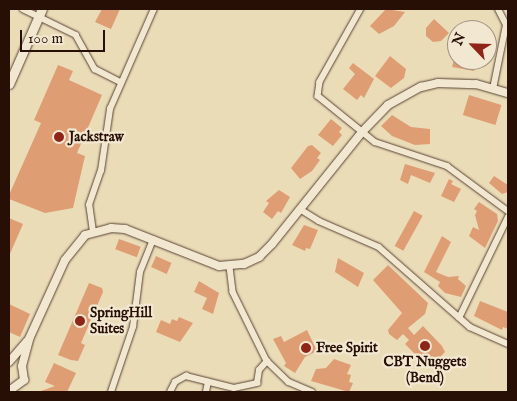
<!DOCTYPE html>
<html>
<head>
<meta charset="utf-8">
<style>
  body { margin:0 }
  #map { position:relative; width:517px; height:401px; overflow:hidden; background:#ebdcb8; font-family:"IM FELL English",serif }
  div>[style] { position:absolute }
  .building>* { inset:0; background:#df9d74; transform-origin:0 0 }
  .roads { filter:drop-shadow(0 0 1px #584232) drop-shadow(0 0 1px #584232) }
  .minor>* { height:5.5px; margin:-2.75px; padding:0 2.75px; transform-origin:2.75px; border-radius:2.75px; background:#f2e8d1 }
  .tertiary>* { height:8px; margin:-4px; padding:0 4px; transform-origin:4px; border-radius:4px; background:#f2e8d1 }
  .secondary>* { height:9px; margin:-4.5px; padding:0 4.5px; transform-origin:4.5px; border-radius:4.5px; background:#f2e8d1 }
  .dots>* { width:14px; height:14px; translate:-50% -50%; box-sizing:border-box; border:2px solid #f2e8d1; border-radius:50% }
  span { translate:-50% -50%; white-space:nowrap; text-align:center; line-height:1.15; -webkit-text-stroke:4.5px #f2e8d1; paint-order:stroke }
  .poi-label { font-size:14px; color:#270f06; font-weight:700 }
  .left { translate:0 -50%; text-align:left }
  .frame { position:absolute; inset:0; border:10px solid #270f06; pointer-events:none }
  .north { position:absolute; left:447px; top:20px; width:50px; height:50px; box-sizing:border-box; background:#f2e8d1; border:1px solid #a19180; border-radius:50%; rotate:294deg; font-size:14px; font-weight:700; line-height:20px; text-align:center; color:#270f06 }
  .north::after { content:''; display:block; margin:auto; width:18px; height:22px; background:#8f2418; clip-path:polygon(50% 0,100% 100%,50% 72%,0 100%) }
  .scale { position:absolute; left:20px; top:30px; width:85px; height:22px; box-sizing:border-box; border:2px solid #270f06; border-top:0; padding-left:6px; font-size:15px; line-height:18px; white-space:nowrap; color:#270f06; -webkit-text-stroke:4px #f2e8d1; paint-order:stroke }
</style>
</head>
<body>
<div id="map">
  <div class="building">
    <div style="clip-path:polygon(102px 9px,120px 9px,111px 29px,95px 22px)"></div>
    <div style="clip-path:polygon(386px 9px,405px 12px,394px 26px,379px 34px,370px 26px)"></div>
    <div style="clip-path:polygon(434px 19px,449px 33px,441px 41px,433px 42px,426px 36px,426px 28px)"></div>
    <div style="clip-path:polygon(390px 56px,406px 69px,404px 78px,391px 88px,375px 76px)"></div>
    <div style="clip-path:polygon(454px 60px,483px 60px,481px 67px,475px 67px,474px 71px,452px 67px)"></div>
    <div style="clip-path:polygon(353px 63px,374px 79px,364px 98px,361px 95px,357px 100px,343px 89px,355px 74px,349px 68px)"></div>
    <div style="clip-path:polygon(58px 65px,73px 71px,69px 80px,102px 95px,77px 153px,85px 156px,73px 208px,45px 213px,9px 199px,9px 195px,41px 123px,34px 120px)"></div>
    <div style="left:469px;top:95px;width:34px;height:21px;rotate:17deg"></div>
    <div style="clip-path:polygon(392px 115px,411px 127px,430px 129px,430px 144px,415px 145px,392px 136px,381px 126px)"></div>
    <div style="clip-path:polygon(331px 119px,342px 128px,339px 132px,342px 135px,333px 146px,318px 135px)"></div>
    <div style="clip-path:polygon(312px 145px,321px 153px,317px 158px,320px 160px,312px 171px,300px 179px,291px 168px,308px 146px)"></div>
    <div style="clip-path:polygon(405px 164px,435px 173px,430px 183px,411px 175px,408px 184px,400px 180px)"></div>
    <div style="clip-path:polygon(494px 176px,508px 185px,508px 192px,502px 194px,489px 183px)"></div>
    <div style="clip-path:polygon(449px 179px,453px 181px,451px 184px,461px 189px,454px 202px,441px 196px)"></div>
    <div style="clip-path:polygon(279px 190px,290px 197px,281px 213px,278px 211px,272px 219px,263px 212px,269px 203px,266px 201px)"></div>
    <div style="clip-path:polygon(479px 202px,497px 214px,498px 221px,485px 248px,469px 236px,473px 227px,479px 230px,475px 215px,477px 211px,474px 209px)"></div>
    <div style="left:414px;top:211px;width:10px;height:40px;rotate:29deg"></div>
    <div style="clip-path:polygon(9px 218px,23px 224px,9px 256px)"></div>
    <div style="clip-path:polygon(304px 225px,318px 230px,310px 249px,306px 248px,305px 251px,292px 245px)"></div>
    <div style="clip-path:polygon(442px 236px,451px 242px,436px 272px,448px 277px,459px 276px,458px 279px,466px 286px,461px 297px,445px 293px,438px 286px,440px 282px,424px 272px)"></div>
    <div style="left:119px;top:239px;width:23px;height:11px;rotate:20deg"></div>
    <div style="left:156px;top:256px;width:17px;height:12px;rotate:24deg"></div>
    <div style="clip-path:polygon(338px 258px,364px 273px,358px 287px,335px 272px)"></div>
    <div style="clip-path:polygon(388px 265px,428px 303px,425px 314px,408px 328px,414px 335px,423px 326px,442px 346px,445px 352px,429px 368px,405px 344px,409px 340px,403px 334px,397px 340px,389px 334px,388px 330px,402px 313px,373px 280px)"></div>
    <div style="clip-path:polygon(199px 281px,219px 293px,213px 314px,202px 309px,207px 298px,194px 292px)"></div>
    <div style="clip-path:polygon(89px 283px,102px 288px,103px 292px,81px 343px,85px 345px,78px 361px,71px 360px,58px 355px)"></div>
    <div style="clip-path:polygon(480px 301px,508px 312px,508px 329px,503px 327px,502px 330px,474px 316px)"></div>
    <div style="clip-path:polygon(9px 304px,30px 314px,20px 337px,9px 332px)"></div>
    <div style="clip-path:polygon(179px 317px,193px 323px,180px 342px,156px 332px,161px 320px,170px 324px,172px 319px,177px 321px)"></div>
    <div style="clip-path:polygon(307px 330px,317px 351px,305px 357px,295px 373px,284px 366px,286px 363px,273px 339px,281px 336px,284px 342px)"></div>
    <div style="clip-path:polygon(334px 359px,351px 365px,347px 374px,351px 375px,349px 382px,353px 383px,349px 392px,311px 381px,316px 369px,326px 368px)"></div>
    <div style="clip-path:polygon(54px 363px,76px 373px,67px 392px,38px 392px,55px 386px,45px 382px)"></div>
  </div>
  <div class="roads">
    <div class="minor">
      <div style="left:23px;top:9px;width:59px;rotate:26.1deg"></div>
      <div style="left:76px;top:35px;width:39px;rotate:61deg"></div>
      <div style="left:95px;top:69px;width:29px;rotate:27deg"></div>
      <div style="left:361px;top:9px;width:84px;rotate:119.3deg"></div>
      <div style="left:320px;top:82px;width:14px;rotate:98deg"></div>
      <div style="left:318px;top:96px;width:73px;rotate:38.9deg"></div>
      <div style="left:375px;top:142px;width:76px;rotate:18.4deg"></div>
      <div style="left:447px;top:166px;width:76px;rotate:36.4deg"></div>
      <div style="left:493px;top:89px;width:65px;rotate:-78.5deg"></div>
      <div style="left:506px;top:25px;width:18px;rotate:-117deg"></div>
      <div style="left:300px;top:209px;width:22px;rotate:32deg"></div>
      <div style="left:319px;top:221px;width:65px;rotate:23.4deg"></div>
      <div style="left:379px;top:247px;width:121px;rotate:41.3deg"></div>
      <div style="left:470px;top:327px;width:42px;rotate:24.1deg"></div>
      <div style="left:93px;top:232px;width:27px;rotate:-98deg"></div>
      <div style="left:89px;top:205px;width:36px;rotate:-71deg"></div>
      <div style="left:101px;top:171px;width:63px;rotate:-81.7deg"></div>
      <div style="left:110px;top:109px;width:109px;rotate:-66.3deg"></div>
      <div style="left:230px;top:267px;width:25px;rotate:83deg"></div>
      <div style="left:233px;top:292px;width:77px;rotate:63.8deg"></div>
      <div style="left:267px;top:361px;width:30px;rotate:44deg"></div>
      <div style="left:289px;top:382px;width:25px;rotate:23deg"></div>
      <div style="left:459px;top:318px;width:112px;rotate:-64.1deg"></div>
      <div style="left:111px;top:392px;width:69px;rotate:-71.3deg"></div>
      <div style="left:133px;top:327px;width:55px;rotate:-82.7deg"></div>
      <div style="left:140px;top:272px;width:35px;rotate:-68deg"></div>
      <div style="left:170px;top:392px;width:11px;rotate:-63deg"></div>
      <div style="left:175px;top:382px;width:13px;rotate:-29deg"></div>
      <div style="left:186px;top:376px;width:49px;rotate:14deg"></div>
      <div style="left:234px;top:388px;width:24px;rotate:-12deg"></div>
      <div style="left:257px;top:383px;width:13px;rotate:-81deg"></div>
      <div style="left:259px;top:370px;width:12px;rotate:-48deg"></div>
      <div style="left:206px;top:392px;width:10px;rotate:-79deg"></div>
    </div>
    <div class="tertiary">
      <div style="left:9px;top:362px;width:28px;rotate:-49deg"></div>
      <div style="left:9px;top:391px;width:19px;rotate:-36deg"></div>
      <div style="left:24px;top:380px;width:14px;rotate:-98deg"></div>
      <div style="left:22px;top:366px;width:28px;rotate:-75deg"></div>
      <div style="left:29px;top:339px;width:87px;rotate:-65.5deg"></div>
      <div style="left:65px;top:260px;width:32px;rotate:-51deg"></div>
      <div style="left:85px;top:235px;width:27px;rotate:-15deg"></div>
      <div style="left:111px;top:228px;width:14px;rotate:4deg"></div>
      <div style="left:125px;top:229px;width:101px;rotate:21.5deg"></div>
      <div style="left:219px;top:266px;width:25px;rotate:-5deg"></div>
      <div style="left:244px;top:264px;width:17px;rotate:-25deg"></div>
      <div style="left:259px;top:257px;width:18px;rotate:-45deg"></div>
      <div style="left:272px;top:244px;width:144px;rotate:-51.2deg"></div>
      <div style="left:362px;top:132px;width:37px;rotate:-46deg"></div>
      <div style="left:388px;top:105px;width:38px;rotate:-29deg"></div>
      <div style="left:421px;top:87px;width:17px;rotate:-13deg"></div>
      <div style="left:438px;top:83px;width:38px;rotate:2deg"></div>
      <div style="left:476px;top:84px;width:33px;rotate:16deg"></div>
    </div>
    <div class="secondary">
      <div style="left:9px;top:84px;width:82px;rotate:-66.3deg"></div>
    </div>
  </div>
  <div class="dots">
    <div style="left:59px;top:137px;background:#8f2418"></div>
    <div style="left:80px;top:321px;background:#8f2418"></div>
    <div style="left:425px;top:346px;background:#8f2418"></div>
    <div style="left:306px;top:348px;background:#8f2418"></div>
  </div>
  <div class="poi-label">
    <span class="left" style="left:69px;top:137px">Jackstraw</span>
    <span class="left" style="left:90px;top:321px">SpringHill<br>Suites</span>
    <span class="left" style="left:316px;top:348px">Free Spirit</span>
    <span style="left:425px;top:370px">CBT Nuggets<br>(Bend)</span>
  </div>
  <div class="frame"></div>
  <div class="north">N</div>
  <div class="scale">100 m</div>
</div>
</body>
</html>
